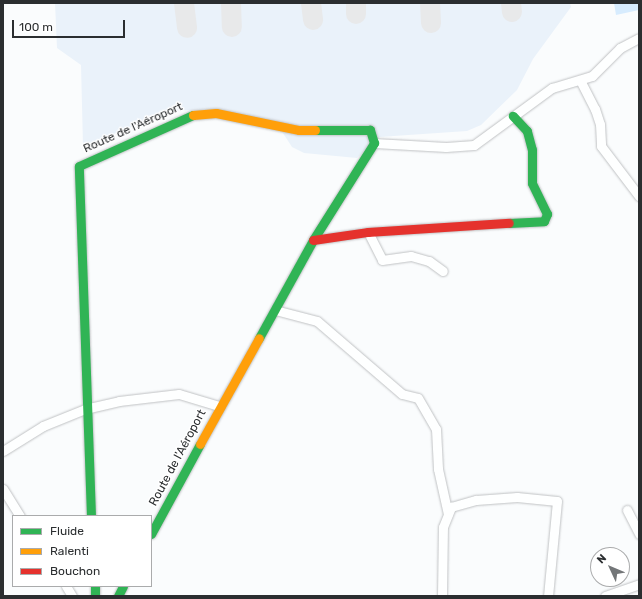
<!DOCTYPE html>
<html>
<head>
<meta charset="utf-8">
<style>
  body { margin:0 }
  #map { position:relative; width:642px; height:599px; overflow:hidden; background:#fafcfd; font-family:Rubik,sans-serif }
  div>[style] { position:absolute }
  .built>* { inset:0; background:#eaf2fa }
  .green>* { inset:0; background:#d7ecfe }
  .taxiway>* { height:20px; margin:-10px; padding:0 10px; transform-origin:10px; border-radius:10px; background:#e8e9ea }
  .roads { filter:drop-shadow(0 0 1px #c0c2c4) drop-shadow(0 0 1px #c0c2c4) }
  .street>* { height:9px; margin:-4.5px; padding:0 4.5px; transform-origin:4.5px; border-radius:4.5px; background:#feffff }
  .fast>* { height:9px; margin:-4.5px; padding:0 4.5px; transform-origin:4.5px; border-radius:4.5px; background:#30b455 }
  .slow>* { height:9px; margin:-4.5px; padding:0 4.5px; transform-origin:4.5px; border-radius:4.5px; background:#ff9f0a }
  .jam>* { height:9px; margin:-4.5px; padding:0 4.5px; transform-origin:4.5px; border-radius:4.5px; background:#e5322d }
  span { translate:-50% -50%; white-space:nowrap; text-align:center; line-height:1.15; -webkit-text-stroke:3px #fff; paint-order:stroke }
  .street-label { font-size:12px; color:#2b2e30 }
  .frame { position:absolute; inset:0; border:4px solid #2b2e30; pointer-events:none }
  .legend { position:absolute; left:12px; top:515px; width:140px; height:72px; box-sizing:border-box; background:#fff; border:1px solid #aaabac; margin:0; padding:5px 7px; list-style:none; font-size:12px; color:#2b2e30 }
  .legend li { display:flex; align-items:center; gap:8px; height:20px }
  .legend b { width:20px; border:1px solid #aaabac }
  .north { position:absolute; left:590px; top:547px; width:40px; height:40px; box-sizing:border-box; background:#fff; border:1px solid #aaabac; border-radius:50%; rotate:314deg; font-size:11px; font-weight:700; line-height:16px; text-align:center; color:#2b2e30 }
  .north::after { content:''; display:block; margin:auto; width:14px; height:18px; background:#737678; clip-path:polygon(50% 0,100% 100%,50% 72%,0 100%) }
  .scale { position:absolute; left:12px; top:20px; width:113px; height:18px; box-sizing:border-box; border:2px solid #2b2e30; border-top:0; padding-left:5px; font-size:12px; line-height:14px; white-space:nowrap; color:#2b2e30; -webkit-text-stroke:3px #fff; paint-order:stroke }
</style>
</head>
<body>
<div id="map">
  <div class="built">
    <div style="clip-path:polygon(55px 3px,570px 3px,571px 7px,533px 59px,517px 90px,481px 125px,467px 131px,379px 137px,357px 158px,304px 153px,292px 147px,279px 127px,215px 109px,172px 111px,83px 146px,81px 65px,57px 48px)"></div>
  </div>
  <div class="green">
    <div style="clip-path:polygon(614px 3px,639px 3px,639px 10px,616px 15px)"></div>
  </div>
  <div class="taxiway">
    <div style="left:184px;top:3px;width:25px;rotate:83deg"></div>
    <div style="left:231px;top:3px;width:24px;rotate:88deg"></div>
    <div style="left:311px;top:3px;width:17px;rotate:83deg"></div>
    <div style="left:356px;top:3px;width:11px;rotate:90deg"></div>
    <div style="left:430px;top:3px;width:20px;rotate:87deg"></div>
    <div style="left:511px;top:3px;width:9px;rotate:84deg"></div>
  </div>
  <div class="roads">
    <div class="street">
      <div style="left:580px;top:80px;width:33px;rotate:63deg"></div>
      <div style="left:595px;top:109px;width:16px;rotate:72deg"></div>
      <div style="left:600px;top:124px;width:22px;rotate:87deg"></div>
      <div style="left:601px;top:146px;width:63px;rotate:52.8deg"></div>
      <div style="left:374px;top:143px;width:72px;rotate:3.2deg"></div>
      <div style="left:446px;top:147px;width:28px;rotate:-4deg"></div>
      <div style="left:474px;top:145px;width:97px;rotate:-36.2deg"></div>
      <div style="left:552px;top:88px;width:42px;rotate:-16.7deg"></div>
      <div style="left:592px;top:76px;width:40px;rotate:-45deg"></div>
      <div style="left:620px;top:48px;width:21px;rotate:-28deg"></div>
      <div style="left:368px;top:232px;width:31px;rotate:63deg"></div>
      <div style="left:382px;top:260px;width:29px;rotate:-8deg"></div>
      <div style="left:411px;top:256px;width:19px;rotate:16deg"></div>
      <div style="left:429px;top:261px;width:17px;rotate:36deg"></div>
      <div style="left:275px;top:310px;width:43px;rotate:14.7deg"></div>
      <div style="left:317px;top:321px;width:112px;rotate:40.7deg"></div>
      <div style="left:402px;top:394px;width:16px;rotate:14deg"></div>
      <div style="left:418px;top:398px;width:36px;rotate:60deg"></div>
      <div style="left:436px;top:429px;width:40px;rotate:87.1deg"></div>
      <div style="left:438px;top:469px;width:46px;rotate:77.5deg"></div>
      <div style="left:3px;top:451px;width:47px;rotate:-32deg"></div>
      <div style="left:43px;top:426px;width:45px;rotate:-22deg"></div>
      <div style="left:85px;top:409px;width:35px;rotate:-13deg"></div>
      <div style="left:119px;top:401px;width:60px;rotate:-6.7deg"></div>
      <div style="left:179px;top:394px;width:42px;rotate:16.7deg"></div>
      <div style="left:3px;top:489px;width:32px;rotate:58deg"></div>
      <div style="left:627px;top:510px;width:27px;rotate:63deg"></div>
      <div style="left:66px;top:586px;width:12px;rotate:59deg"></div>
      <div style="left:442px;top:596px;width:69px;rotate:-89.2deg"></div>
      <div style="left:443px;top:527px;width:22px;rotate:-68deg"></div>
      <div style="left:451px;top:507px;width:26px;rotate:-16deg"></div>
      <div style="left:476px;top:500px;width:41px;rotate:-4.2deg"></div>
      <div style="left:517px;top:497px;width:40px;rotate:5.7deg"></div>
      <div style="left:557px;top:501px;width:95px;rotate:95.4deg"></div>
      <div style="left:605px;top:596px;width:36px;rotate:-19deg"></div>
    </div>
    <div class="fast">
      <div style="left:509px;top:223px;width:35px;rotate:-3deg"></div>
      <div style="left:544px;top:221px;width:8px;rotate:-67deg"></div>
      <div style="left:547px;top:214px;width:34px;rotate:-116deg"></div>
      <div style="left:532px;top:183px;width:33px;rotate:-90deg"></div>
      <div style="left:532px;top:150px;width:20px;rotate:-105deg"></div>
      <div style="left:527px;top:131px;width:21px;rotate:-133deg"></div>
      <div style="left:259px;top:338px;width:112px;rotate:-61.1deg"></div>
      <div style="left:313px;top:240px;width:115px;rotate:-57.8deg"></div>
      <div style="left:374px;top:143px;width:14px;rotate:-107deg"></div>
      <div style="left:370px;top:130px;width:55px;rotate:180deg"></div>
      <div style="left:91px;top:516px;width:350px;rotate:-92deg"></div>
      <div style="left:79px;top:166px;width:125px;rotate:-24.1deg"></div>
      <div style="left:151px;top:534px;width:102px;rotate:-61.4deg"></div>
      <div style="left:95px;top:586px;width:10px;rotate:90deg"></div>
      <div style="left:118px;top:596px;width:11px;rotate:-63deg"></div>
    </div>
    <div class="slow">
      <div style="left:193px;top:115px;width:23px;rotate:-5deg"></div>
      <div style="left:216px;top:113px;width:85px;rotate:11.6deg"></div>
      <div style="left:299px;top:130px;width:16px"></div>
      <div style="left:200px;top:444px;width:121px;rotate:-60.9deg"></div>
    </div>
    <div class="jam">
      <div style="left:313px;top:240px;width:56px;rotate:-8.3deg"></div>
      <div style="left:368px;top:232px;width:141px;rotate:-3.7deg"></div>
    </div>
  </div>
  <div class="street-label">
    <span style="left:133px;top:128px;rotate:-24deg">Route de l'Aéroport</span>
    <span style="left:178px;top:458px;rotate:-62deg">Route de l'Aéroport</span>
  </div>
  <div class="frame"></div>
  <ul class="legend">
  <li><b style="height:5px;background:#30b455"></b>Fluide</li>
  <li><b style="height:5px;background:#ff9f0a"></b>Ralenti</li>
  <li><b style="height:5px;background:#e5322d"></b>Bouchon</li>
  </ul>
  <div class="north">N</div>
  <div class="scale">100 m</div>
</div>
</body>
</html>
